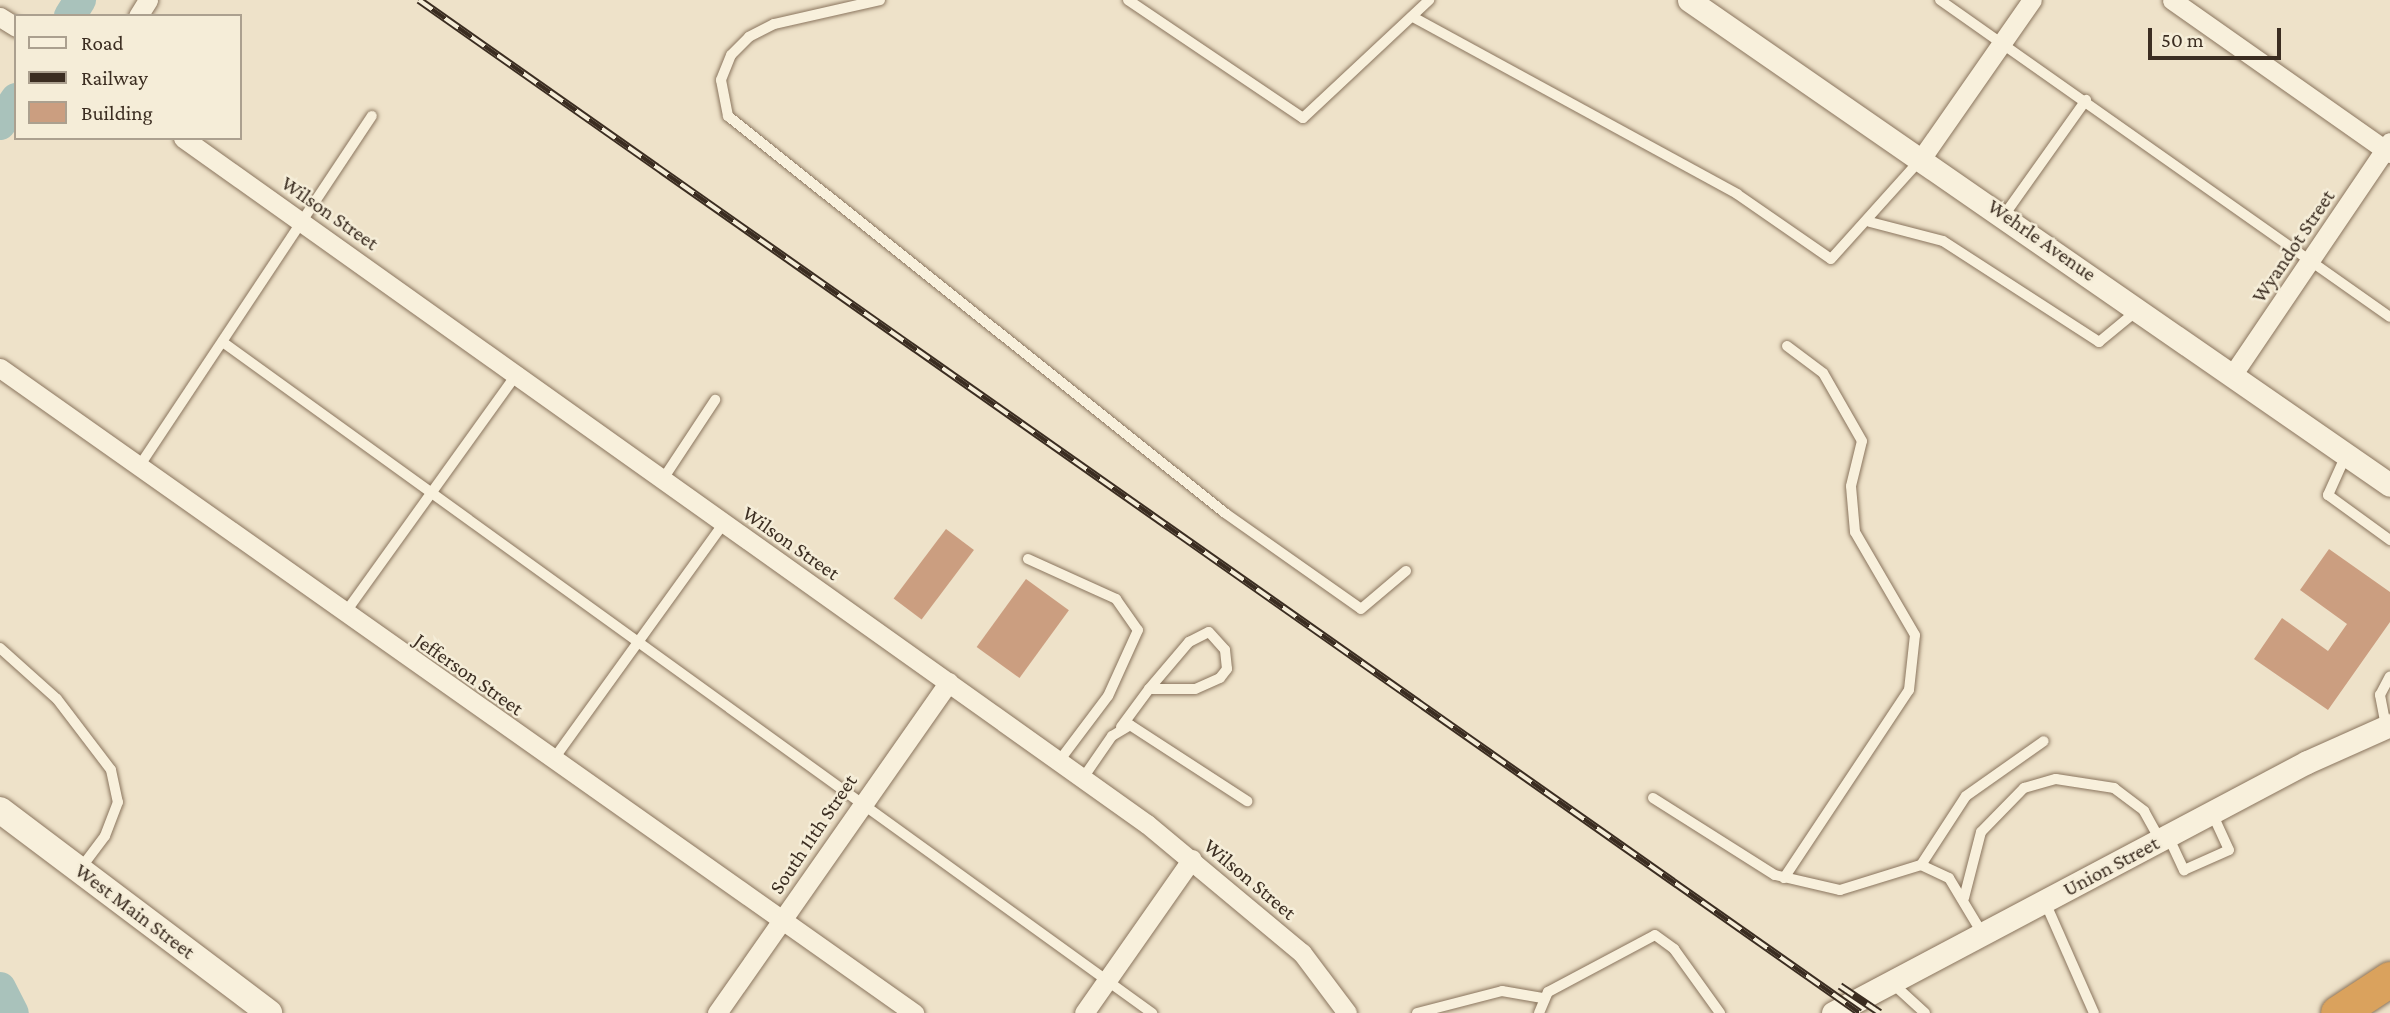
<!DOCTYPE html>
<html>
<head>
<meta charset="utf-8">
<style>
  body { margin:0 }
  #map { position:relative; width:2390px; height:1013px; overflow:hidden; background:#eee2c9; font-family:"Crimson Pro",serif }
  div>[style] { position:absolute }
  .river>* { height:32px; margin:-16px; padding:0 16px; transform-origin:16px; border-radius:16px; background:#a9c2bb }
  .building>* { inset:0; background:#cb9e80; transform-origin:0 0 }
  .roads { filter:drop-shadow(0 0 2px #8a755e) drop-shadow(0 0 2px #8a755e) }
  .service>* { height:10px; margin:-5px; padding:0 5px; transform-origin:5px; border-radius:5px; background:#f8f0dc }
  .minor>* { height:19px; margin:-9.5px; padding:0 9.5px; transform-origin:9.5px; border-radius:9.5px; background:#f8f0dc }
  .tertiary>* { height:23px; margin:-11.5px; padding:0 11.5px; transform-origin:11.5px; border-radius:11.5px; background:#f8f0dc }
  .secondary>* { height:26px; margin:-13px; padding:0 13px; transform-origin:13px; border-radius:13px; background:#f8f0dc }
  .motorway>* { height:35px; margin:-17.5px; padding:0 17.5px; transform-origin:17.5px; border-radius:17.5px; background:#daa25d }
  .rail>* { height:8px; margin-top:-4px; transform-origin:0; background:repeating-linear-gradient(90deg,#f5edd8 0 16px,#3b2d21 0 32px); box-sizing:border-box; border-block:2px solid #3b2d21 }
  span { translate:-50% -50%; white-space:nowrap; text-align:center; line-height:1.15; -webkit-text-stroke:5px #f5edd8; paint-order:stroke }
  .street-label { font-size:21px; color:#3b2d21 }
  .legend { position:absolute; left:14px; top:14px; width:228px; height:126px; box-sizing:border-box; background:#f5edd8; border:2px solid #aba08f; margin:0; padding:9px 12px; list-style:none; font-size:21px; color:#3b2d21 }
  .legend li { display:flex; align-items:center; gap:14px; height:35px }
  .legend b { width:35px; border:2px solid #aba08f }
  .scale { position:absolute; left:2148px; top:28px; width:133px; height:32px; box-sizing:border-box; border:4px solid #3b2d21; border-top:0; padding-left:9px; font-size:21px; line-height:24px; white-space:nowrap; color:#3b2d21; -webkit-text-stroke:5px #f5edd8; paint-order:stroke }
</style>
</head>
<body>
<div id="map">
  <div class="river">
    <div style="left:70px;top:16px;width:19px;rotate:-58deg"></div>
    <div style="left:0;top:124px;width:30px;rotate:-57deg"></div>
    <div style="left:0;top:988px;width:28px;rotate:63deg"></div>
  </div>
  <div class="building">
    <div style="left:946px;top:529px;width:35px;height:87px;rotate:37deg"></div>
    <div style="clip-path:polygon(2329px 549px,2390px 592px,2390px 622px,2328px 710px,2254px 659px,2282px 618px,2328px 651px,2347px 624px,2300px 590px)"></div>
    <div style="left:1026px;top:579px;width:53px;height:84px;rotate:36deg"></div>
  </div>
  <div class="roads">
    <div class="service">
      <div style="left:880px;top:0;width:109px;rotate:167.2deg"></div>
      <div style="left:774px;top:24px;width:28px;rotate:153deg"></div>
      <div style="left:749px;top:37px;width:25px;rotate:135deg"></div>
      <div style="left:731px;top:55px;width:27px;rotate:112deg"></div>
      <div style="left:721px;top:80px;width:37px;rotate:79deg"></div>
      <div style="left:728px;top:116px;width:636px;rotate:38.62deg"></div>
      <div style="left:1225px;top:513px;width:166px;rotate:35.2deg"></div>
      <div style="left:1361px;top:609px;width:59px;rotate:-40.2deg"></div>
      <div style="left:1128px;top:0;width:211px;rotate:34deg"></div>
      <div style="left:1303px;top:118px;width:173px;rotate:-43.1deg"></div>
      <div style="left:1940px;top:0;width:550px;rotate:35.16deg"></div>
      <div style="left:1413px;top:17px;width:369px;rotate:28.6deg"></div>
      <div style="left:1737px;top:194px;width:114px;rotate:34.7deg"></div>
      <div style="left:1831px;top:259px;width:135px;rotate:-48deg"></div>
      <div style="left:2005px;top:214px;width:140px;rotate:-54.6deg"></div>
      <div style="left:1870px;top:222px;width:75px;rotate:14.6deg"></div>
      <div style="left:1943px;top:241px;width:186px;rotate:32.9deg"></div>
      <div style="left:2099px;top:342px;width:52px;rotate:-39.5deg"></div>
      <div style="left:224px;top:343px;width:1145px;rotate:35.83deg"></div>
      <div style="left:2346px;top:455px;width:44px;rotate:114.2deg"></div>
      <div style="left:2328px;top:495px;width:77px;rotate:36deg"></div>
      <div style="left:140px;top:465px;width:419px;rotate:-56.4deg"></div>
      <div style="left:663px;top:479px;width:95px;rotate:-56.6deg"></div>
      <div style="left:1028px;top:559px;width:97px;rotate:24.4deg"></div>
      <div style="left:1116px;top:599px;width:38px;rotate:55deg"></div>
      <div style="left:1138px;top:630px;width:72px;rotate:114.4deg"></div>
      <div style="left:1108px;top:696px;width:81px;rotate:127deg"></div>
      <div style="left:345px;top:613px;width:297px;rotate:-54.3deg"></div>
      <div style="left:1209px;top:632px;width:24px;rotate:48deg"></div>
      <div style="left:1225px;top:650px;width:19px;rotate:84deg"></div>
      <div style="left:1227px;top:669px;width:11px;rotate:128deg"></div>
      <div style="left:1220px;top:678px;width:27px;rotate:156deg"></div>
      <div style="left:1195px;top:689px;width:46px;rotate:180deg"></div>
      <div style="left:1149px;top:689px;width:62px;rotate:-49.6deg"></div>
      <div style="left:1189px;top:642px;width:22px;rotate:-27deg"></div>
      <div style="left:0;top:648px;width:76px;rotate:41.8deg"></div>
      <div style="left:57px;top:699px;width:89px;rotate:52.7deg"></div>
      <div style="left:111px;top:770px;width:33px;rotate:78deg"></div>
      <div style="left:118px;top:802px;width:36px;rotate:111deg"></div>
      <div style="left:105px;top:836px;width:40px;rotate:127deg"></div>
      <div style="left:2386px;top:726px;width:32px;rotate:-101deg"></div>
      <div style="left:2380px;top:695px;width:21px;rotate:-62deg"></div>
      <div style="left:1121px;top:727px;width:47px;rotate:-53.6deg"></div>
      <div style="left:553px;top:760px;width:292px;rotate:-54.2deg"></div>
      <div style="left:1083px;top:778px;width:51px;rotate:-55.4deg"></div>
      <div style="left:1112px;top:736px;width:21px;rotate:-31deg"></div>
      <div style="left:1130px;top:725px;width:140px;rotate:33deg"></div>
      <div style="left:1653px;top:798px;width:144px;rotate:32.3deg"></div>
      <div style="left:1775px;top:875px;width:67px;rotate:13deg"></div>
      <div style="left:1840px;top:890px;width:85px;rotate:-17.2deg"></div>
      <div style="left:1921px;top:865px;width:82px;rotate:-56.9deg"></div>
      <div style="left:1966px;top:796px;width:95px;rotate:-35.2deg"></div>
      <div style="left:2168px;top:836px;width:38px;rotate:65deg"></div>
      <div style="left:2184px;top:870px;width:49px;rotate:-24deg"></div>
      <div style="left:2229px;top:850px;width:41px;rotate:-114.7deg"></div>
      <div style="left:1921px;top:865px;width:31px;rotate:25deg"></div>
      <div style="left:1949px;top:878px;width:64px;rotate:59deg"></div>
      <div style="left:1784px;top:878px;width:226px;rotate:-56.4deg"></div>
      <div style="left:1909px;top:690px;width:55px;rotate:-83.8deg"></div>
      <div style="left:1915px;top:635px;width:119px;rotate:-120.2deg"></div>
      <div style="left:1855px;top:532px;width:46px;rotate:-95deg"></div>
      <div style="left:1851px;top:486px;width:46px;rotate:-76.3deg"></div>
      <div style="left:1862px;top:441px;width:78px;rotate:-119.8deg"></div>
      <div style="left:1823px;top:373px;width:45px;rotate:-143.1deg"></div>
      <div style="left:1964px;top:898px;width:68px;rotate:-75.6deg"></div>
      <div style="left:1981px;top:832px;width:62px;rotate:-45.7deg"></div>
      <div style="left:2024px;top:788px;width:33px;rotate:-16deg"></div>
      <div style="left:2056px;top:779px;width:59px;rotate:8.8deg"></div>
      <div style="left:2114px;top:788px;width:38px;rotate:37deg"></div>
      <div style="left:2144px;top:811px;width:33px;rotate:61deg"></div>
      <div style="left:2045px;top:902px;width:121px;rotate:66.2deg"></div>
      <div style="left:1891px;top:982px;width:46px;rotate:42.4deg"></div>
      <div style="left:1417px;top:1013px;width:88px;rotate:-14.5deg"></div>
      <div style="left:1502px;top:991px;width:41px;rotate:9.9deg"></div>
      <div style="left:1539px;top:1013px;width:23px;rotate:-67deg"></div>
      <div style="left:1548px;top:992px;width:121px;rotate:-28deg"></div>
      <div style="left:1655px;top:935px;width:24px;rotate:36deg"></div>
      <div style="left:1674px;top:949px;width:79px;rotate:54.3deg"></div>
    </div>
    <div class="minor">
      <div style="left:2172px;top:0;width:266px;rotate:35.1deg"></div>
      <div style="left:138px;top:16px;width:19px;rotate:-58deg"></div>
      <div style="left:0;top:17px;width:19px;rotate:32deg"></div>
      <div style="left:183px;top:138px;width:1183px;rotate:35.44deg"></div>
      <div style="left:1147px;top:824px;width:202px;rotate:39.8deg"></div>
      <div style="left:1302px;top:953px;width:75px;rotate:53.1deg"></div>
      <div style="left:1923px;top:156px;width:190px;rotate:-55.1deg"></div>
      <div style="left:0;top:368px;width:1119px;rotate:35.21deg"></div>
      <div style="left:2233px;top:374px;width:280px;rotate:-55.9deg"></div>
      <div style="left:717px;top:1013px;width:404px;rotate:-55deg"></div>
      <div style="left:1084px;top:1013px;width:188px;rotate:-55deg"></div>
    </div>
    <div class="tertiary">
      <div style="left:1689px;top:0;width:852px;rotate:34.68deg"></div>
      <div style="left:1833px;top:1013px;width:536px;rotate:-27.9deg"></div>
      <div style="left:2307px;top:762px;width:91px;rotate:-24deg"></div>
    </div>
    <div class="secondary">
      <div style="left:0;top:810px;width:337px;rotate:37deg"></div>
    </div>
    <div class="motorway">
      <div style="left:2338px;top:1013px;width:62px;rotate:-33.2deg"></div>
    </div>
  </div>
  <div class="rail">
    <div style="left:419px;top:0;width:1761px;rotate:35.11deg"></div>
    <div style="left:1840px;top:986px;width:48px;rotate:34deg"></div>
  </div>
  <div class="street-label">
    <span style="left:330px;top:213px;rotate:35deg">Wilson Street</span>
    <span style="left:2042px;top:240px;rotate:35deg">Wehrle Avenue</span>
    <span style="left:2293px;top:246px;rotate:-56deg">Wyandot Street</span>
    <span style="left:791px;top:543px;rotate:35deg">Wilson Street</span>
    <span style="left:469px;top:674px;rotate:35deg">Jefferson Street</span>
    <span style="left:813px;top:834px;rotate:-56deg">South 11th Street</span>
    <span style="left:2111px;top:866px;rotate:-28deg">Union Street</span>
    <span style="left:1250px;top:879px;rotate:40deg">Wilson Street</span>
    <span style="left:135px;top:911px;rotate:37deg">West Main Street</span>
  </div>
  <ul class="legend">
  <li><b style="height:9px;background:#f8f0dc"></b>Road</li>
  <li><b style="height:9px;background:#3b2d21"></b>Railway</li>
  <li><b style="height:19px;background:#cb9e80"></b>Building</li>
  </ul>
  <div class="scale">50 m</div>
</div>
</body>
</html>
